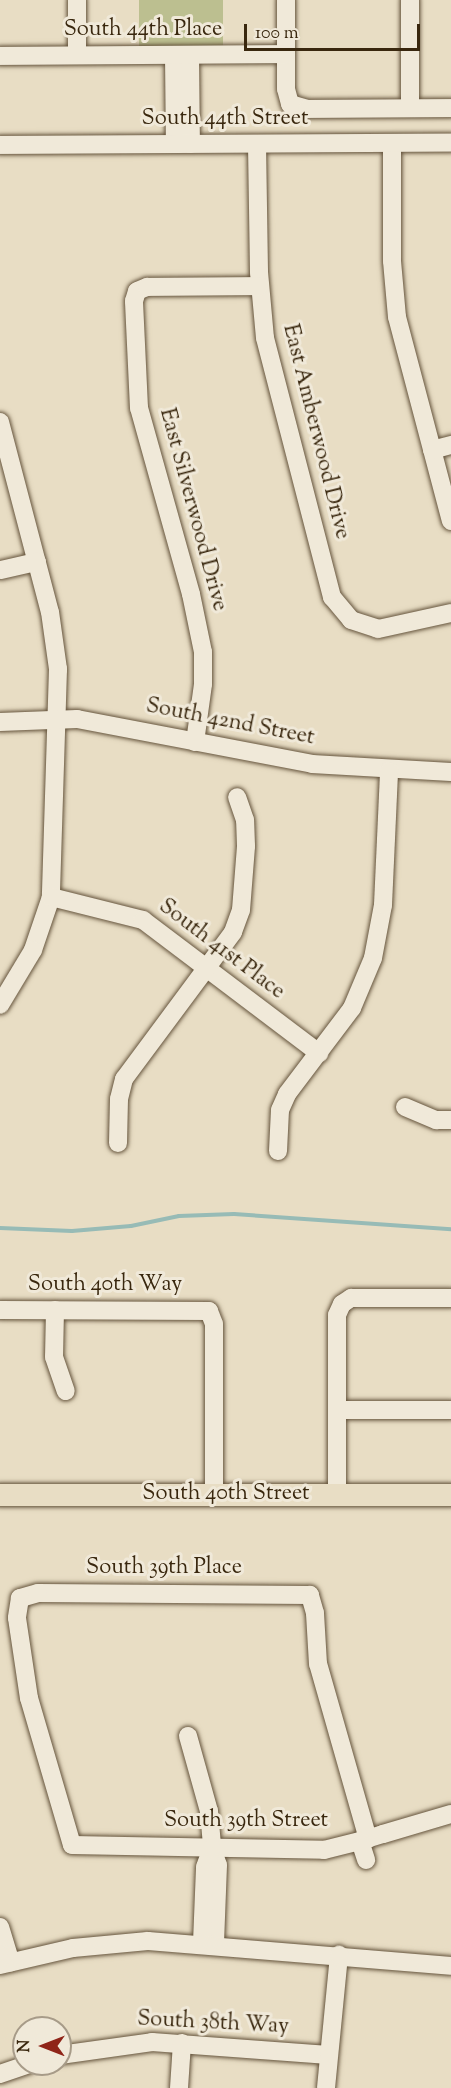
<!DOCTYPE html>
<html>
<head>
<meta charset="utf-8">
<style>
  body { margin:0 }
  #map { position:relative; width:451px; height:2088px; overflow:hidden; background:#e8ddc4; font-family:"Sorts Mill Goudy",serif }
  div>[style] { position:absolute }
  .green>* { inset:0; background:#bcbf90; transform-origin:0 0 }
  .stream>* { height:4px; margin:-2px; padding:0 2px; transform-origin:2px; border-radius:2px; background:#97bbb6 }
  .roads { filter:drop-shadow(0 0 2px #65543c) drop-shadow(0 0 2px #65543c) }
  .minor>* { height:18px; margin:-9px; padding:0 9px; transform-origin:9px; border-radius:9px; background:#f0e9d9 }
  .major>* { height:22px; margin:-11px; padding:0 11px; transform-origin:11px; border-radius:11px; background:#e8ddc4 }
  span { translate:-50% -50%; white-space:nowrap; text-align:center; line-height:1.15; -webkit-text-stroke:6px #f0e9d9; paint-order:stroke }
  .street-label { font-size:22px; color:#39270e }
  .north { position:absolute; left:12px; top:2016px; width:60px; height:60px; box-sizing:border-box; background:#f0e9d9; border:2px solid #a79b88; border-radius:50%; rotate:270deg; font-size:16px; font-weight:700; line-height:24px; text-align:center; color:#39270e }
  .north::after { content:''; display:block; margin:auto; width:21px; height:27px; background:#8f2418; clip-path:polygon(50% 0,100% 100%,50% 72%,0 100%) }
  .scale { position:absolute; left:244px; top:24px; width:176px; height:27px; box-sizing:border-box; border:3px solid #39270e; border-top:0; padding-left:8px; font-size:18px; line-height:21px; white-space:nowrap; color:#39270e; -webkit-text-stroke:4px #f0e9d9; paint-order:stroke }
</style>
</head>
<body>
<div id="map">
  <div class="green">
    <div style="left:139px;top:0;width:84px;height:55px"></div>
  </div>
  <div class="stream">
    <div style="left:0;top:1228px;width:72px;rotate:2.4deg"></div>
    <div style="left:72px;top:1231px;width:59px;rotate:-4.8deg"></div>
    <div style="left:131px;top:1226px;width:49px;rotate:-11.8deg"></div>
    <div style="left:179px;top:1216px;width:55px;rotate:-2.1deg"></div>
    <div style="left:234px;top:1214px;width:218px;rotate:4deg"></div>
  </div>
  <div class="roads">
    <div class="minor">
      <div style="left:77px;top:0;width:55px;rotate:90deg"></div>
      <div style="left:286px;top:0;width:89px;rotate:90deg"></div>
      <div style="left:286px;top:89px;width:16px;rotate:75deg"></div>
      <div style="left:290px;top:104px;width:18px;rotate:16deg"></div>
      <div style="left:307px;top:109px;width:144px;rotate:-0.4deg"></div>
      <div style="left:410px;top:0;width:108px;rotate:90deg"></div>
      <div style="left:174px;top:55px;width:89px;rotate:89.4deg"></div>
      <div style="left:190px;top:55px;width:89px;rotate:89.4deg"></div>
      <div style="left:0;top:56px;width:286px;rotate:-0.4deg"></div>
      <div style="left:392px;top:143px;width:118px;rotate:90deg"></div>
      <div style="left:392px;top:261px;width:56px;rotate:84.9deg"></div>
      <div style="left:397px;top:317px;width:211px;rotate:75.2deg"></div>
      <div style="left:257px;top:144px;width:128px;rotate:89.1deg"></div>
      <div style="left:259px;top:272px;width:66px;rotate:84.8deg"></div>
      <div style="left:265px;top:338px;width:268px;rotate:75.5deg"></div>
      <div style="left:332px;top:597px;width:30px;rotate:50deg"></div>
      <div style="left:351px;top:620px;width:28px;rotate:18deg"></div>
      <div style="left:378px;top:629px;width:75px;rotate:-12.4deg"></div>
      <div style="left:0;top:145px;width:451px;rotate:-0.3deg"></div>
      <div style="left:0;top:422px;width:196px;rotate:75.3deg"></div>
      <div style="left:50px;top:612px;width:58px;rotate:82deg"></div>
      <div style="left:58px;top:669px;width:228px;rotate:91.8deg"></div>
      <div style="left:51px;top:897px;width:56px;rotate:108.8deg"></div>
      <div style="left:33px;top:950px;width:64px;rotate:121deg"></div>
      <div style="left:432px;top:450px;width:20px;rotate:-15deg"></div>
      <div style="left:1px;top:570px;width:37px;rotate:-13deg"></div>
      <div style="left:0;top:722px;width:77px;rotate:-2.2deg"></div>
      <div style="left:77px;top:719px;width:239px;rotate:10.8deg"></div>
      <div style="left:312px;top:764px;width:139px;rotate:3.3deg"></div>
      <div style="left:195px;top:742px;width:59px;rotate:-82.1deg"></div>
      <div style="left:203px;top:684px;width:32px;rotate:-90deg"></div>
      <div style="left:203px;top:652px;width:59px;rotate:-101.7deg"></div>
      <div style="left:191px;top:594px;width:193px;rotate:-105.6deg"></div>
      <div style="left:139px;top:408px;width:107px;rotate:-92.7deg"></div>
      <div style="left:134px;top:301px;width:10px;rotate:-73deg"></div>
      <div style="left:137px;top:291px;width:11px;rotate:-22deg"></div>
      <div style="left:147px;top:287px;width:112px;rotate:-0.5deg"></div>
      <div style="left:51px;top:897px;width:95px;rotate:14deg"></div>
      <div style="left:143px;top:920px;width:221px;rotate:37.1deg"></div>
      <div style="left:405px;top:1107px;width:34px;rotate:23deg"></div>
      <div style="left:436px;top:1120px;width:15px"></div>
      <div style="left:118px;top:1143px;width:44px;rotate:-88.7deg"></div>
      <div style="left:119px;top:1099px;width:21px;rotate:-76deg"></div>
      <div style="left:124px;top:1079px;width:183px;rotate:-53.4deg"></div>
      <div style="left:233px;top:932px;width:23px;rotate:-70deg"></div>
      <div style="left:241px;top:910px;width:64px;rotate:-85.5deg"></div>
      <div style="left:246px;top:846px;width:26px;rotate:-92deg"></div>
      <div style="left:245px;top:820px;width:24px;rotate:-109deg"></div>
      <div style="left:278px;top:1151px;width:41px;rotate:-87.2deg"></div>
      <div style="left:280px;top:1110px;width:17px;rotate:-66deg"></div>
      <div style="left:287px;top:1094px;width:108px;rotate:-52.9deg"></div>
      <div style="left:352px;top:1008px;width:54px;rotate:-67.2deg"></div>
      <div style="left:373px;top:958px;width:54px;rotate:-79.3deg"></div>
      <div style="left:383px;top:905px;width:134px;rotate:-87.4deg"></div>
      <div style="left:0;top:1310px;width:209px;rotate:0.3deg"></div>
      <div style="left:209px;top:1311px;width:14px;rotate:69deg"></div>
      <div style="left:214px;top:1324px;width:171px;rotate:90deg"></div>
      <div style="left:55px;top:1310px;width:47px;rotate:91.2deg"></div>
      <div style="left:54px;top:1357px;width:36px;rotate:71deg"></div>
      <div style="left:338px;top:1410px;width:113px"></div>
      <div style="left:337px;top:1495px;width:180px;rotate:-90deg"></div>
      <div style="left:337px;top:1315px;width:12px;rotate:-66deg"></div>
      <div style="left:342px;top:1304px;width:11px;rotate:-34deg"></div>
      <div style="left:351px;top:1298px;width:100px"></div>
      <div style="left:188px;top:1736px;width:78px;rotate:74.4deg"></div>
      <div style="left:209px;top:1811px;width:37px;rotate:85deg"></div>
      <div style="left:212px;top:1848px;width:18px;rotate:71deg"></div>
      <div style="left:218px;top:1865px;width:79px;rotate:92.2deg"></div>
      <div style="left:368px;top:1839px;width:182px;rotate:-105.9deg"></div>
      <div style="left:318px;top:1664px;width:51px;rotate:-93.4deg"></div>
      <div style="left:315px;top:1613px;width:19px;rotate:-106deg"></div>
      <div style="left:310px;top:1595px;width:272px;rotate:-179.6deg"></div>
      <div style="left:38px;top:1593px;width:19px;rotate:164deg"></div>
      <div style="left:20px;top:1598px;width:20px;rotate:99deg"></div>
      <div style="left:17px;top:1618px;width:81px;rotate:81.5deg"></div>
      <div style="left:29px;top:1698px;width:153px;rotate:73.7deg"></div>
      <div style="left:72px;top:1845px;width:252px;rotate:1.1deg"></div>
      <div style="left:324px;top:1850px;width:37px;rotate:-14deg"></div>
      <div style="left:360px;top:1841px;width:24px;rotate:-17deg"></div>
      <div style="left:383px;top:1834px;width:71px;rotate:-16.4deg"></div>
      <div style="left:360px;top:1841px;width:20px;rotate:72deg"></div>
      <div style="left:0;top:1927px;width:37px;rotate:73deg"></div>
      <div style="left:202px;top:1943px;width:76px;rotate:-87.7deg"></div>
      <div style="left:205px;top:1867px;width:20px;rotate:-70deg"></div>
      <div style="left:0;top:1965px;width:75px;rotate:-13.1deg"></div>
      <div style="left:73px;top:1948px;width:75px;rotate:-5.3deg"></div>
      <div style="left:148px;top:1941px;width:304px;rotate:4.7deg"></div>
      <div style="left:60px;top:2055px;width:93px;rotate:-8deg"></div>
      <div style="left:152px;top:2042px;width:177px;rotate:4.2deg"></div>
      <div style="left:0;top:2074px;width:31px;rotate:-19deg"></div>
      <div style="left:179px;top:2088px;width:45px;rotate:-86.2deg"></div>
      <div style="left:326px;top:2088px;width:134px;rotate:-84.4deg"></div>
    </div>
    <div class="major">
      <div style="left:0;top:1495px;width:451px"></div>
    </div>
  </div>
  <div class="street-label">
    <span style="left:143px;top:31px">South 44th Place</span>
    <span style="left:225px;top:120px">South 44th Street</span>
    <span style="left:315px;top:432px;rotate:76deg">East Amberwood Drive</span>
    <span style="left:192px;top:510px;rotate:75deg">East Silverwood Drive</span>
    <span style="left:230px;top:723px;rotate:11deg">South 42nd Street</span>
    <span style="left:221px;top:950px;rotate:37deg">South 41st Place</span>
    <span style="left:105px;top:1286px">South 40th Way</span>
    <span style="left:226px;top:1495px">South 40th Street</span>
    <span style="left:164px;top:1569px">South 39th Place</span>
    <span style="left:246px;top:1822px">South 39th Street</span>
    <span style="left:213px;top:2024px;rotate:3deg">South 38th Way</span>
  </div>
  <div class="north">N</div>
  <div class="scale">100 m</div>
</div>
</body>
</html>
